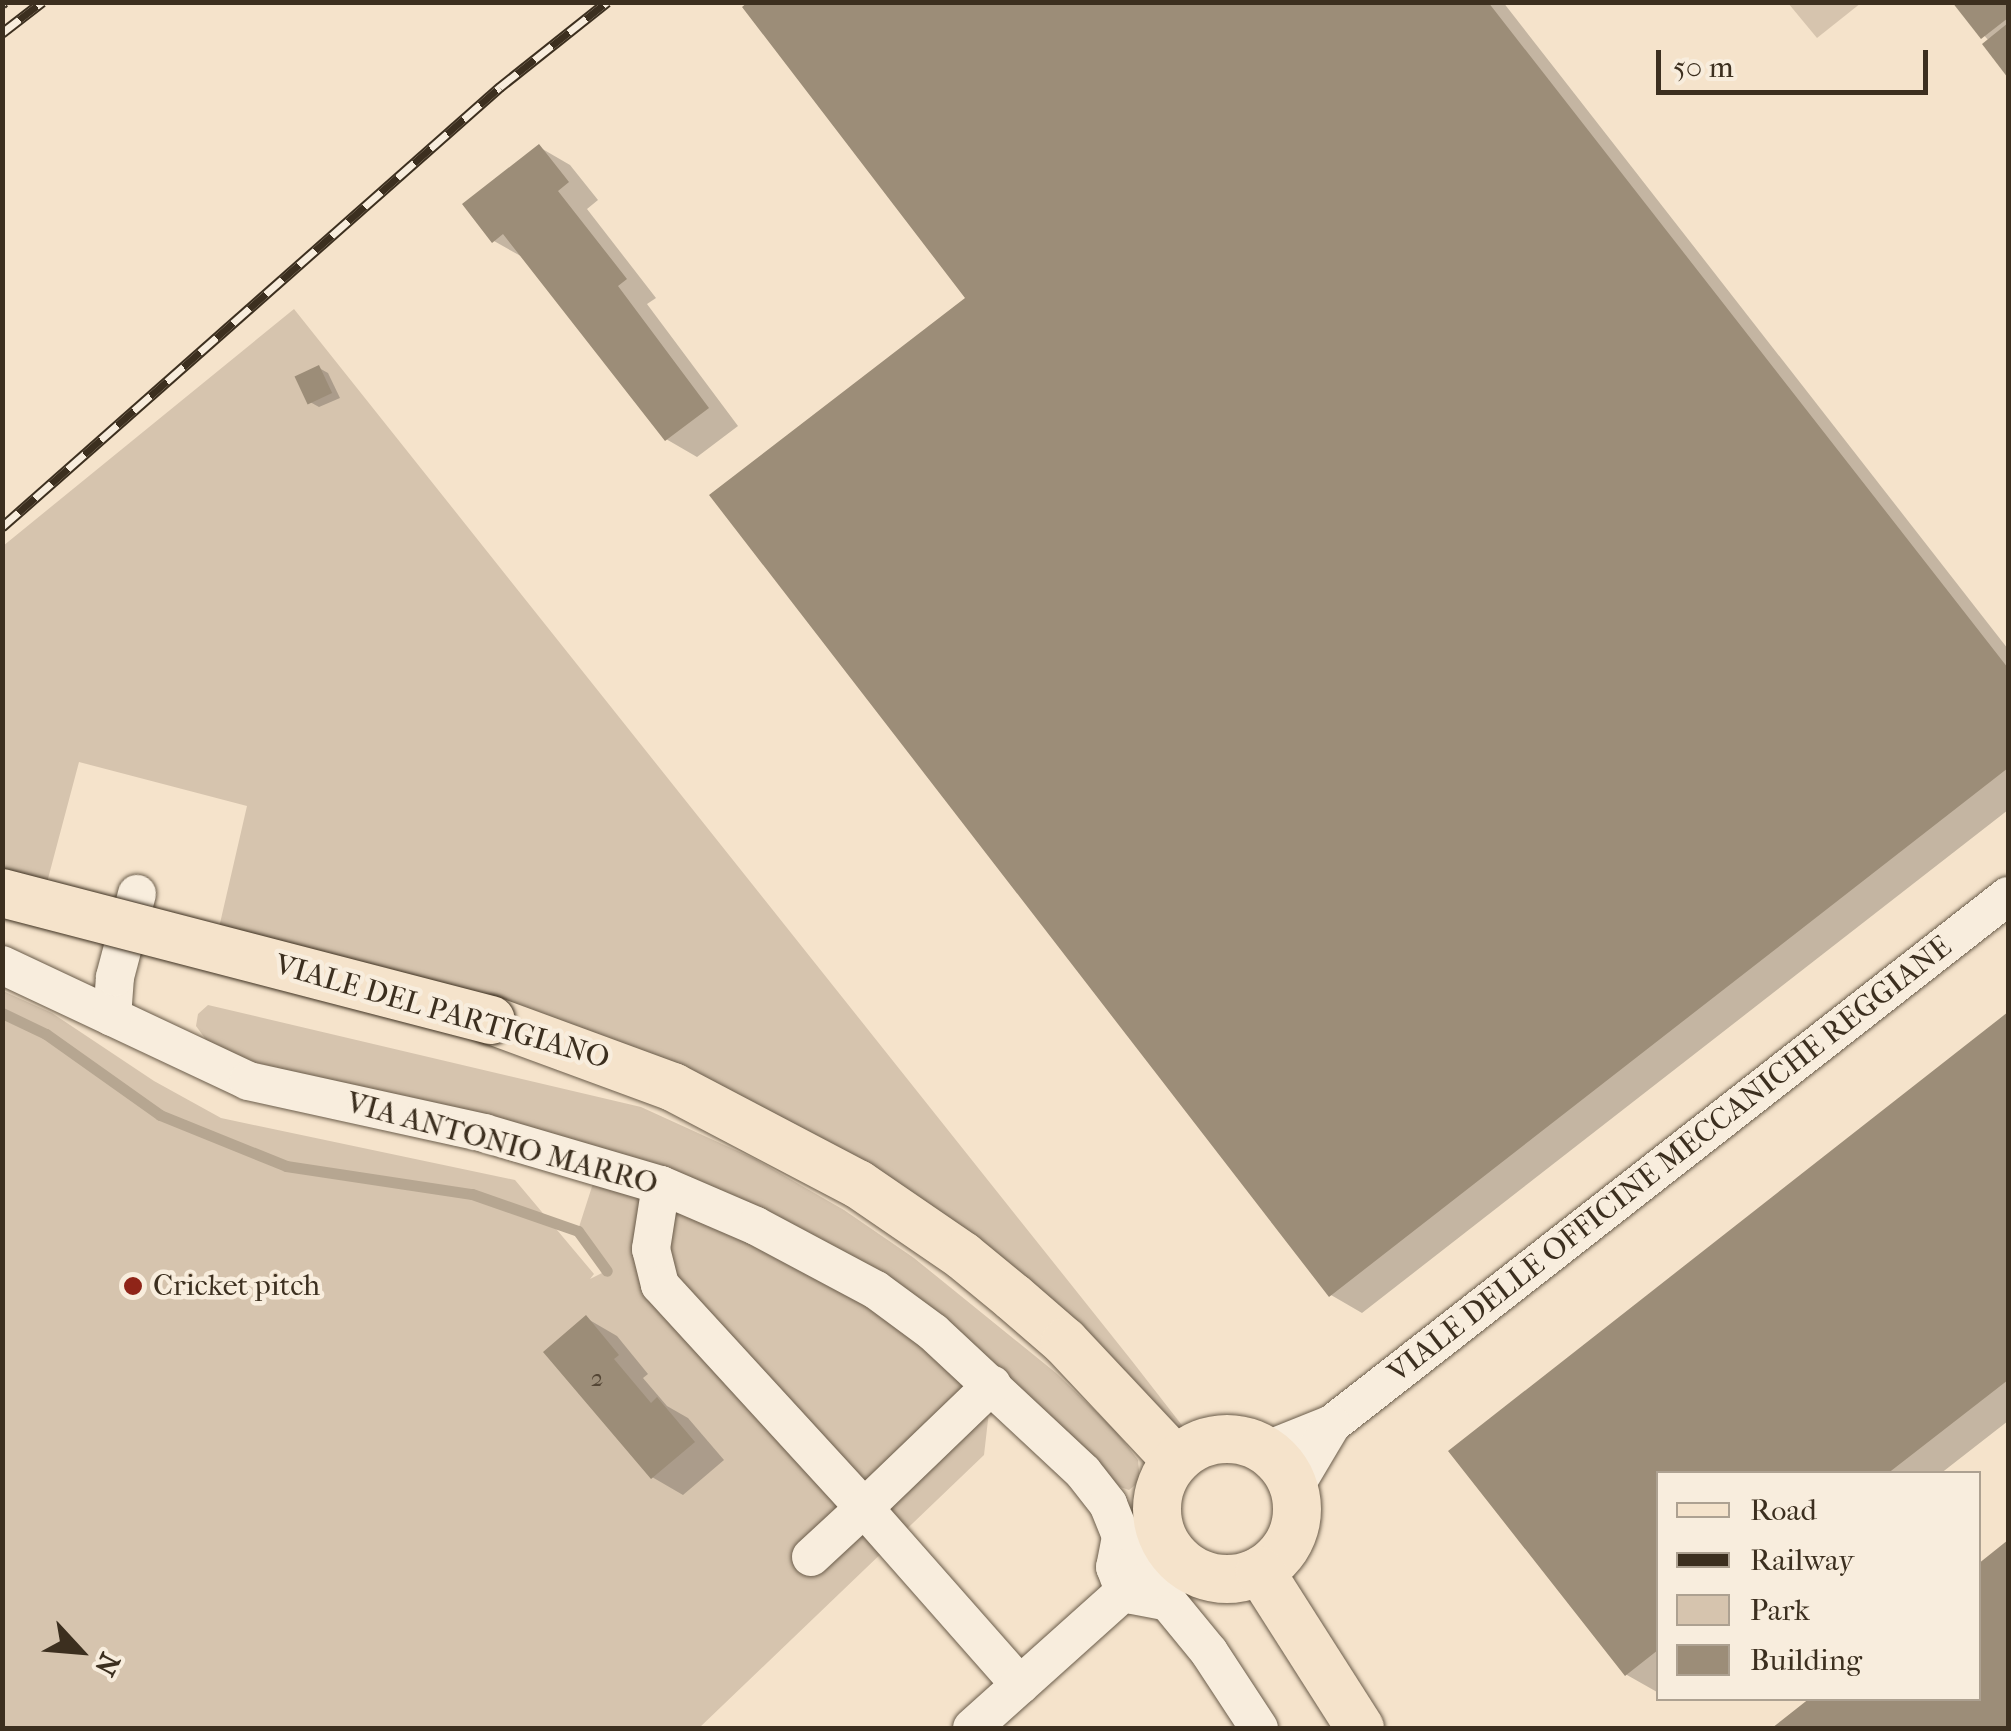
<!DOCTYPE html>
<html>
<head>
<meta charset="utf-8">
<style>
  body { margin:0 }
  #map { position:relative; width:2011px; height:1731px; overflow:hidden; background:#f5e3cb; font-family:"IM FELL French Canon",serif }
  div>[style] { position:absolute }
  .green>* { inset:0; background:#d6c4ae }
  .shadow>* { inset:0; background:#0003 }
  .stream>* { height:11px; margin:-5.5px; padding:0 5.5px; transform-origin:5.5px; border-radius:5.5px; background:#b6a691 }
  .building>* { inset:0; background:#9c8d78; transform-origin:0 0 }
  .roads { filter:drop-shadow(0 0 2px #6a5c4a) drop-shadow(0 0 2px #6a5c4a) }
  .minor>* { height:38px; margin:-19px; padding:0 19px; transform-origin:19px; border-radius:19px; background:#f8eddd }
  .major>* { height:48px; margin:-24px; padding:0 24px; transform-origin:24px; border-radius:24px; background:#f5e3cb }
  .major>.ring { margin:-24px; padding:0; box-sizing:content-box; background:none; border:48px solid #f5e3cb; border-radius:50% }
  .rail>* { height:11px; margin-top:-5.5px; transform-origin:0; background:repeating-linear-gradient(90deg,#f8eddd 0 22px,#3c2f1f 0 44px); box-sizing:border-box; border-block:2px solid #3c2f1f }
  .bridges { filter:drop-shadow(0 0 2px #3c2f1f) drop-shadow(0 0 2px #3c2f1f) }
  .major-bridge>* { height:48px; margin:-24px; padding:0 24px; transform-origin:24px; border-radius:24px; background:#f5e3cb }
  .dots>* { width:28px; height:28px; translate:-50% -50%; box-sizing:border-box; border:5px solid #f8eddd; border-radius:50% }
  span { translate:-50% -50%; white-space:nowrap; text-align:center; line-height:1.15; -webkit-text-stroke:9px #f8eddd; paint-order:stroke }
  .number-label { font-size:25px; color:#544635 }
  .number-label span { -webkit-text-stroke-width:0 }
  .street-label { font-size:30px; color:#3c2f1f }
  .poi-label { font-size:30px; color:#3c2f1f }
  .left { translate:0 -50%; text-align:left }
  .frame { position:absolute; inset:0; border:5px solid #3c2f1f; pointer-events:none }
  .legend { position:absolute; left:1656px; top:1471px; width:325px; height:230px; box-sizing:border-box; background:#f8eddd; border:2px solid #ada191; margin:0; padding:12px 18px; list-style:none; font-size:30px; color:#3c2f1f }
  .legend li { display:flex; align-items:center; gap:20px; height:50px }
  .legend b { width:50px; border:2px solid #ada191 }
  .north { position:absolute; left:30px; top:1601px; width:100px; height:100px; -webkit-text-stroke:8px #f8eddd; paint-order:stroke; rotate:116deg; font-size:28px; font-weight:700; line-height:40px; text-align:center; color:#3c2f1f }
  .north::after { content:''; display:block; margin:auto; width:35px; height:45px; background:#3c2f1f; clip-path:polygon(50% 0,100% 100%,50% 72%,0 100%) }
  .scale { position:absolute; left:1656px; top:50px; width:272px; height:45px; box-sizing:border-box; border:5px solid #3c2f1f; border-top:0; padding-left:12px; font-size:30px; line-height:35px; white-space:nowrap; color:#3c2f1f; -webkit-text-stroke:8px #f8eddd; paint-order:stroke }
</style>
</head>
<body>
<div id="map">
  <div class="green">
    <div style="clip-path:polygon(1788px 3px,1861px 3px,1817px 38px)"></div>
    <div style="clip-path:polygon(294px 309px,1132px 1361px,1195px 1442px,1181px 1438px,622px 1044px,385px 967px,218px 932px,247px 806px,79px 762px,45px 890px,3px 878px,3px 546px)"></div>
    <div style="clip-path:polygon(3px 991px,52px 1013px,154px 1081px,221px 1118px,515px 1180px,594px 1274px,590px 1279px,606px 1271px,579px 1227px,596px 1174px,756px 1226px,992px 1385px,984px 1455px,699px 1728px,3px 1728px)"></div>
    <div style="clip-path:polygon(208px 1005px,641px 1107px,755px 1159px,844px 1210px,914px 1258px,1056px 1373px,1115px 1430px,1138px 1460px,1140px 1481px,1129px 1490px,1120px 1487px,999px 1371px,623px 1156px,215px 1052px,196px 1026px,198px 1014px)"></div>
  </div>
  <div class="shadow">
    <div style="clip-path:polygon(752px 2px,1503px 2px,2008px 649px,2008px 810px,1362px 1313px,1331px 1295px,969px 298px)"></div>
    <div style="clip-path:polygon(1955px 2px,2008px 2px,2008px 74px,1985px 44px,1989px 41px)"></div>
    <div style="clip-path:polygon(539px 147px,570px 165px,598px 200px,587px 209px,656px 298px,647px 304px,738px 426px,697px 457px,666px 439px,526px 259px,494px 241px)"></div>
    <div style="clip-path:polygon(319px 368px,328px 373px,340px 398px,319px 407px,310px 402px)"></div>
    <div style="clip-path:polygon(2008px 1015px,2008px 1421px,1940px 1474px,1658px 1474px,1657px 1692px,1627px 1675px,1452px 1451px)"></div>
    <div style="clip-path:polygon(586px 1318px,617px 1336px,648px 1374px,643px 1378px,667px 1406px,688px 1418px,724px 1460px,683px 1495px,652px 1477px)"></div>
    <div style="clip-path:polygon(2008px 1543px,2008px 1728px,1776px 1728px,1814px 1698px,1978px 1698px,1978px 1567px)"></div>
  </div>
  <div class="stream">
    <div style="left:2px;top:1013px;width:49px;rotate:25.5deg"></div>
    <div style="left:46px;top:1034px;width:140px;rotate:35.4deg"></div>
    <div style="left:160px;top:1115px;width:136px;rotate:22deg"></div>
    <div style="left:286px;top:1166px;width:188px;rotate:8.6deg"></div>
    <div style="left:472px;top:1194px;width:112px;rotate:19.2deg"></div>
    <div style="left:578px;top:1231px;width:49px;rotate:54.1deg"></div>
  </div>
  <div class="building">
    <div style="clip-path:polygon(748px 2px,1488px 2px,2008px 668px,2008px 768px,1329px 1297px,709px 495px,965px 298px,742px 7px)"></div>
    <div style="clip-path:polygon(1952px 2px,2008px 2px,2008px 18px,1981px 39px)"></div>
    <div style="clip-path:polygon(2008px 23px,2008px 78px,1982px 44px)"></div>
    <div style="clip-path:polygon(539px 144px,569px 182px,558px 191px,627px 279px,618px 286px,709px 408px,665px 441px,503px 234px,492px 243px,462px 204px)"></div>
    <div style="left:319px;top:365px;width:31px;height:27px;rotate:65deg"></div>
    <div style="clip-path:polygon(2008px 1012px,2008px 1380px,1887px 1474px,1658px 1474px,1658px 1650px,1625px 1676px,1448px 1451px)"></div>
    <div style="clip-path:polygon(586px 1315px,619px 1355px,614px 1359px,651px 1403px,657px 1397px,695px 1442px,651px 1479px,543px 1352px)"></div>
    <div style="clip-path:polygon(2008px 1540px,2008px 1728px,1772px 1728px,1810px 1698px,1978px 1698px,1978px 1564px)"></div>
  </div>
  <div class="roads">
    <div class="minor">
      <div style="left:2px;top:965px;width:272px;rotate:25.2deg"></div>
      <div style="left:248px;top:1081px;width:242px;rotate:12.4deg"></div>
      <div style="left:484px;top:1133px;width:184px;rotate:16.4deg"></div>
      <div style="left:661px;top:1185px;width:103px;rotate:23.3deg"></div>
      <div style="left:756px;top:1226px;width:136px;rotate:28.1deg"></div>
      <div style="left:876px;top:1290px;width:71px;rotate:36.4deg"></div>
      <div style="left:933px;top:1332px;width:205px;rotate:43deg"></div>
      <div style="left:1083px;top:1472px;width:41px;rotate:52deg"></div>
      <div style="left:1108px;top:1504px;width:35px;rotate:68deg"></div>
      <div style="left:1121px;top:1537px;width:31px;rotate:101deg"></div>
      <div style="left:1115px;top:1567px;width:17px;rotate:69deg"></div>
      <div style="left:1121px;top:1583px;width:17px;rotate:45deg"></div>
      <div style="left:1133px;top:1595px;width:36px;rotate:11deg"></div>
      <div style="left:1168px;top:1602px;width:65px;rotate:50.6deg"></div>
      <div style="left:1209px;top:1652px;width:91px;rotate:56.7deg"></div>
      <div style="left:112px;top:1017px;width:40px;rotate:-85.7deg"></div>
      <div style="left:115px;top:977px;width:86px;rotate:-75.2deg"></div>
      <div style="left:661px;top:1185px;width:65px;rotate:98.9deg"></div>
      <div style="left:651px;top:1249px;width:37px;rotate:76deg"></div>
      <div style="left:660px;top:1285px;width:302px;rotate:47.5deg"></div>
      <div style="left:864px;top:1508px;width:178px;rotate:-43.9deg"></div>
      <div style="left:1267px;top:1450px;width:70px;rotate:-21.8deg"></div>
      <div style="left:1332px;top:1424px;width:858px;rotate:-37.99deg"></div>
      <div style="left:1294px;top:1488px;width:74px;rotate:-59.3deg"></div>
      <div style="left:811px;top:1557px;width:72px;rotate:-42.8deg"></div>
      <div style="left:864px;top:1508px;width:236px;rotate:48.6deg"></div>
      <div style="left:1020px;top:1685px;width:144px;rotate:-41.9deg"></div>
      <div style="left:1127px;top:1589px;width:64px;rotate:-57.8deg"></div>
      <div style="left:1127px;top:1589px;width:62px;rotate:-21.6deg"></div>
      <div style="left:972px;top:1728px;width:64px;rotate:-41.9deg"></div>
    </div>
    <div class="major">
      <div style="left:491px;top:1020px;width:194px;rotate:20.2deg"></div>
      <div style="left:673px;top:1087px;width:209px;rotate:27.7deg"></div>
      <div style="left:858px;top:1184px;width:127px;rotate:34.4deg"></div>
      <div style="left:963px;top:1256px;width:65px;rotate:39.4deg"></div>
      <div style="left:1013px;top:1297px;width:69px;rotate:40.9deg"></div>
      <div style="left:1065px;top:1342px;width:162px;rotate:46.8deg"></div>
      <div class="ring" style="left:1157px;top:1439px;width:92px;height:92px"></div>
      <div style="left:1260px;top:1571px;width:186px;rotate:57.5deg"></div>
    </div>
  </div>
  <div class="rail">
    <div style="left:2px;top:4px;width:3px;rotate:-45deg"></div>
    <div style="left:2px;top:33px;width:51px;rotate:-37.8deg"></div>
    <div style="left:2px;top:527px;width:665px;rotate:-41.46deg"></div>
    <div style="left:500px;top:87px;width:137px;rotate:-38.5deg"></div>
  </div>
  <div class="bridges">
    <div class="major-bridge">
      <div style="left:2px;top:893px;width:505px;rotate:14.56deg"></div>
    </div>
  </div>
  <div class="dots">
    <div style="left:133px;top:1286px;background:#8f2418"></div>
  </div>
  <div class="number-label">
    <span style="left:597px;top:1378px">2</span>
  </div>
  <div class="street-label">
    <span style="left:442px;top:1012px;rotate:16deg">VIALE DEL PARTIGIANO</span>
    <span style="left:502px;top:1144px;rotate:15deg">VIA ANTONIO MARRO</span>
    <span style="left:1670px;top:1160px;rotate:-38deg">VIALE DELLE OFFICINE MECCANICHE REGGIANE</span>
  </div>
  <div class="poi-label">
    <span class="left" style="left:153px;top:1286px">Cricket pitch</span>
  </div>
  <div class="frame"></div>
  <ul class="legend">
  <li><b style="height:12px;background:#f5e3cb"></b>Road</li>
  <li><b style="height:12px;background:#3c2f1f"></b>Railway</li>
  <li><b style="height:28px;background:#d6c4ae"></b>Park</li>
  <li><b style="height:28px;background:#9c8d78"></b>Building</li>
  </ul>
  <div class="north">N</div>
  <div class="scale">50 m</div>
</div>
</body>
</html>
